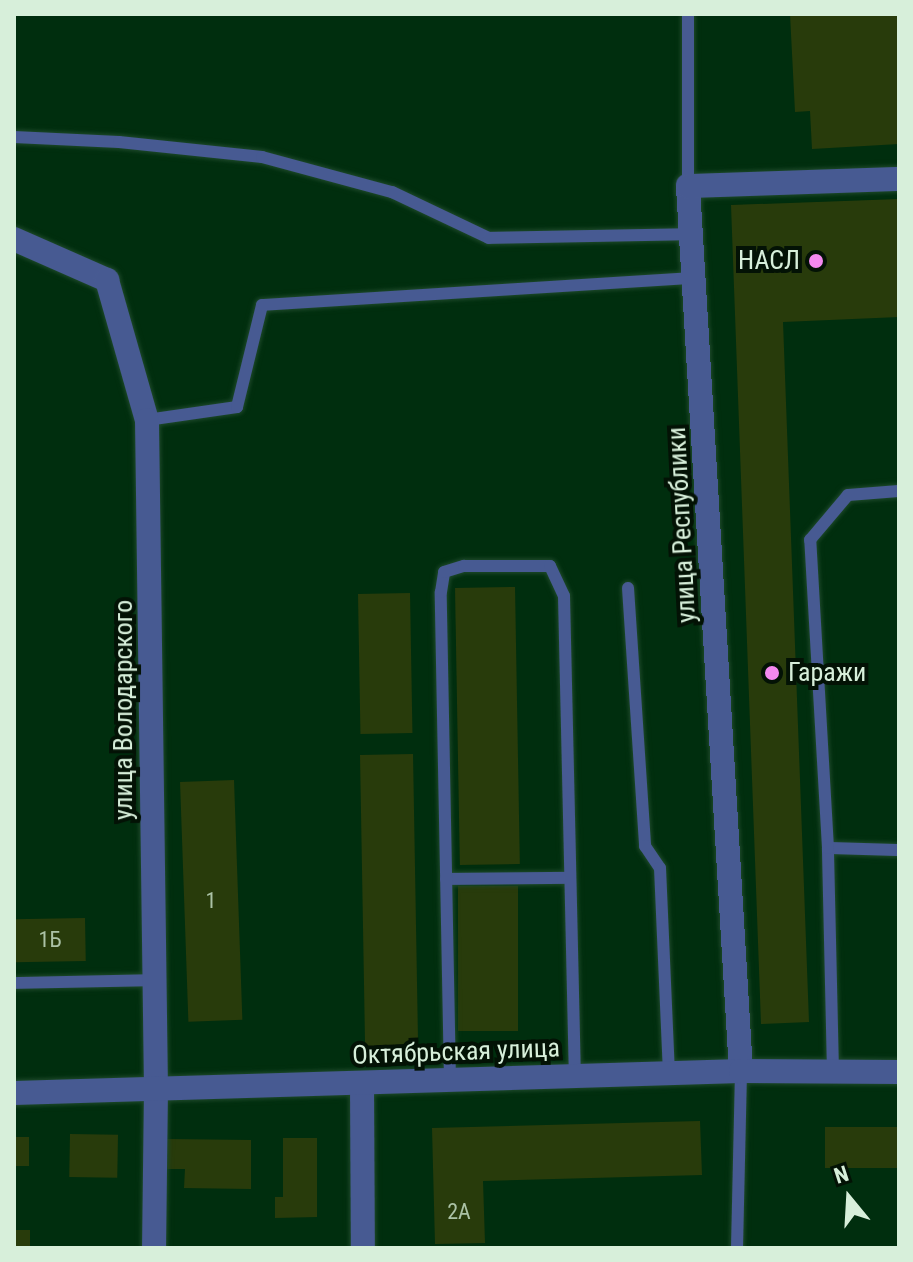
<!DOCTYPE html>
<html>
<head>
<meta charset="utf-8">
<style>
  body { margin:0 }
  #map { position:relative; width:913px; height:1262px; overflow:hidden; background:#002e0e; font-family:"Roboto Condensed",sans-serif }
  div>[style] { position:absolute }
  .building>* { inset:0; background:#283b0b; transform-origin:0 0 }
  .roads { filter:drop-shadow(0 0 2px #1e492b) drop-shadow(0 0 2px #1e492b) }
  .lane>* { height:12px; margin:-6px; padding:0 6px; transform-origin:6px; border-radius:6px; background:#475a92 }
  .street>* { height:24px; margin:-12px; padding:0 12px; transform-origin:12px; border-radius:12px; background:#475a92 }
  .dots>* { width:22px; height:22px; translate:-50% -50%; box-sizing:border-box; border:4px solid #031205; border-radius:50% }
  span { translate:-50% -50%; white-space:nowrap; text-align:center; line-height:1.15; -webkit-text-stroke:8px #031205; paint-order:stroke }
  .number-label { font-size:22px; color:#abc2a6 }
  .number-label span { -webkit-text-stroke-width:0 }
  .poi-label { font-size:26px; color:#d7efda }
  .right { translate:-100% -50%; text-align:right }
  .left { translate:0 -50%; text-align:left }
  .street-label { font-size:26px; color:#d7efda }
  .frame { position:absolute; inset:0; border:16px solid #d7efda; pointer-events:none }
  .north { position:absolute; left:809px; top:1158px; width:80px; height:80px; -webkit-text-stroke:6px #031205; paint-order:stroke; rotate:342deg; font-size:22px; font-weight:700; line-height:32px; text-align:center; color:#d7efda }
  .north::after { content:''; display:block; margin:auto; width:28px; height:36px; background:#d7efda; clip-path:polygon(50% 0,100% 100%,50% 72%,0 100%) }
</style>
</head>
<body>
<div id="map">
  <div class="building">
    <div style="clip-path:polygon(790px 14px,899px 14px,899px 144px,812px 149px,810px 111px,795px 112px)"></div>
    <div style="clip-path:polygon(899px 199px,899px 317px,783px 322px,809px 1022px,761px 1024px,731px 205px)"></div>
    <div style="left:515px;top:587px;width:277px;height:60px;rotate:89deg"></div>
    <div style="left:410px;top:593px;width:140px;height:52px;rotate:89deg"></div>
    <div style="left:413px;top:754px;width:292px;height:53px;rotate:89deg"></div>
    <div style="left:234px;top:780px;width:240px;height:54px;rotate:88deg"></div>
    <div style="left:458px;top:886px;width:60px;height:145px"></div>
    <div style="left:85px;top:918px;width:43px;height:71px;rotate:89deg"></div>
    <div style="clip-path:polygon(700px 1121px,702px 1175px,483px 1181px,485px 1243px,435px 1244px,432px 1128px)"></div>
    <div style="left:825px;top:1127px;width:74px;height:41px"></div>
    <div style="left:70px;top:1134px;width:48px;height:43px;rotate:1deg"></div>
    <div style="left:14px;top:1137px;width:15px;height:29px"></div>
    <div style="clip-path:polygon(283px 1138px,317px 1138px,317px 1217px,275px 1218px,275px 1197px,283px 1197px)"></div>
    <div style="clip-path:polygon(166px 1139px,251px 1140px,251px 1189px,184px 1188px,185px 1169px,166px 1169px)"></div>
    <div style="left:30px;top:1230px;width:18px;height:16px;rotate:90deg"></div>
  </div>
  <div class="roads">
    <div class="lane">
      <div style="left:688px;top:14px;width:172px;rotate:90deg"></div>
      <div style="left:14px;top:137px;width:105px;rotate:2.7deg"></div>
      <div style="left:119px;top:142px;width:144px;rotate:6deg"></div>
      <div style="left:262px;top:157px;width:135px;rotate:15.1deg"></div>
      <div style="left:392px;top:192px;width:107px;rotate:25.4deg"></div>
      <div style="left:489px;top:238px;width:204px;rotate:-1.1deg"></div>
      <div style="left:147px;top:420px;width:91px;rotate:-8.2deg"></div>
      <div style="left:237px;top:407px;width:105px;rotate:-76.2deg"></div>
      <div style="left:262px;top:305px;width:434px;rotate:-3.6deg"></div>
      <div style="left:628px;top:588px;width:259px;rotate:86.2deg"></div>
      <div style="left:645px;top:846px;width:27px;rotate:56deg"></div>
      <div style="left:660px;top:868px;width:206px;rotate:87.5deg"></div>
      <div style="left:828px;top:848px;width:71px;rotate:1.6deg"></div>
      <div style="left:446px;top:879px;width:124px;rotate:-0.5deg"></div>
      <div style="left:14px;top:983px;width:140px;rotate:-1.2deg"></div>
      <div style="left:833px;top:1072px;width:224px;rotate:-91.3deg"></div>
      <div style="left:828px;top:848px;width:309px;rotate:-93.3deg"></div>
      <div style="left:810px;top:540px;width:59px;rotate:-49.8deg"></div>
      <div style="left:848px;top:495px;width:51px;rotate:-4.5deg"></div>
      <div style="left:450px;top:1080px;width:488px;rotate:-91.1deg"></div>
      <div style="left:441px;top:592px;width:20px;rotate:-81deg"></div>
      <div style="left:444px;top:572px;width:21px;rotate:-17deg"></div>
      <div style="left:464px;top:566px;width:86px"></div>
      <div style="left:550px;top:566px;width:33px;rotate:65deg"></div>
      <div style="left:564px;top:596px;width:480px;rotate:88.7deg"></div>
      <div style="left:737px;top:1248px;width:177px;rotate:-88.7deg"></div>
    </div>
    <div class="street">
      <div style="left:14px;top:239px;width:102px;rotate:23.8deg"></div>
      <div style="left:107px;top:280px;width:146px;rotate:74.1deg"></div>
      <div style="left:147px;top:420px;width:668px;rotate:89.23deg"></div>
      <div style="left:156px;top:1088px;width:160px;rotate:90.7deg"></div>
      <div style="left:741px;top:1071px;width:887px;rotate:-93.43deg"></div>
      <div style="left:688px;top:186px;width:211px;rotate:-1.9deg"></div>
      <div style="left:362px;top:1083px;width:165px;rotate:89.7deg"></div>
      <div style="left:14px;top:1093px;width:727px;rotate:-1.73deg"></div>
      <div style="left:741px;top:1071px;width:158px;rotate:0.4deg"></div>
    </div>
  </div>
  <div class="dots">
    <div style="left:816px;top:261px;background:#f489ef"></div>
    <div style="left:772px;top:673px;background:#f489ef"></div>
  </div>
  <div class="number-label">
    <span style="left:211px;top:901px">1</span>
    <span style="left:50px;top:940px">1Б</span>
    <span style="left:459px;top:1212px">2А</span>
  </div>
  <div class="poi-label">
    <span class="right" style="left:800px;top:261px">НАСЛ</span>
    <span class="left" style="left:788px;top:673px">Гаражи</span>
  </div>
  <div class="street-label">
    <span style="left:682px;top:525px;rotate:-93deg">улица Республики</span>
    <span style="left:124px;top:710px;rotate:-90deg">улица Володарского</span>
    <span style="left:456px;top:1052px;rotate:-2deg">Октябрьская улица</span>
  </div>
  <div class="frame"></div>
  <div class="north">N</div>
</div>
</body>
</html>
